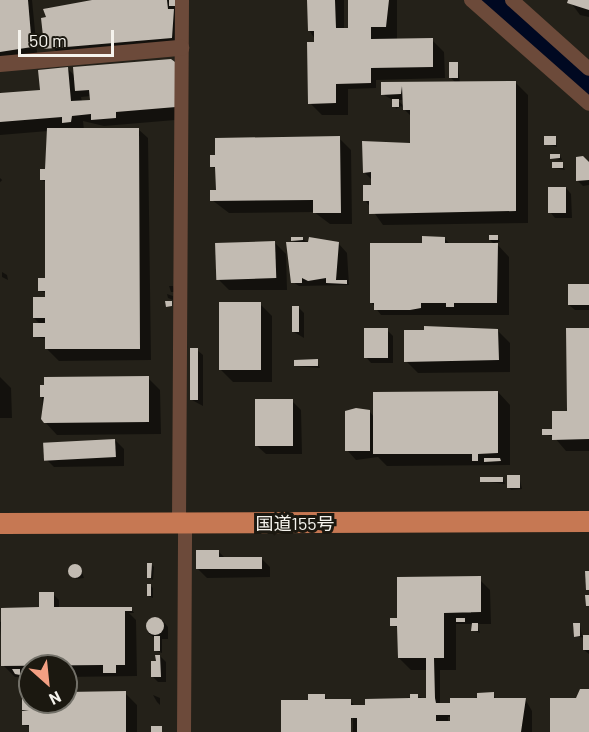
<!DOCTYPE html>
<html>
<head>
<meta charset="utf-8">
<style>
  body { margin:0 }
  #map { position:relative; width:589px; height:732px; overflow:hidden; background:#242119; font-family:Barlow,"Noto Sans JP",sans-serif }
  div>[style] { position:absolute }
  .shadow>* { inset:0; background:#0007; transform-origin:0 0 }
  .river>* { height:22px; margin:-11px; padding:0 11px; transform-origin:11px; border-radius:11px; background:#000821 }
  .building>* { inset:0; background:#c2bbb2; transform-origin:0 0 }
  .round { border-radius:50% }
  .minor>* { height:14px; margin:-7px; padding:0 7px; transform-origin:7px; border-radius:7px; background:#6c4a3a }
  .tertiary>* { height:16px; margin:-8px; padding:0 8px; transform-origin:8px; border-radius:8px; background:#6c4a3a }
  .trunk>* { height:21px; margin:-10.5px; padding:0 10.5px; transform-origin:10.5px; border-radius:10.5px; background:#c67853 }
  span { translate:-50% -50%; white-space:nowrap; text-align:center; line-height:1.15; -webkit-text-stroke:6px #1b1810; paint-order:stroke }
  .street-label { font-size:18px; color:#f5f3ed }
  .north { position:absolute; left:18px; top:654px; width:60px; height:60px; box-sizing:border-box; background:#1b1810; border:2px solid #727068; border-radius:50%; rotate:153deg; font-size:16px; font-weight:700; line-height:24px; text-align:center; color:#f5f3ed }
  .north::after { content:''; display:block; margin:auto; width:21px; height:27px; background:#f39f83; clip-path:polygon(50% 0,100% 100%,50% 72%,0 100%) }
  .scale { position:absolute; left:18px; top:30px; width:96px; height:27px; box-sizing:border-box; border:3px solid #f5f3ed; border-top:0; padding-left:8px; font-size:18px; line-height:21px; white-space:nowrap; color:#f5f3ed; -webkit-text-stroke:4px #1b1810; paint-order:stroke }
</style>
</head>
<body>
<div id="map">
  <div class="shadow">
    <div style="clip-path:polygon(0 0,32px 0,38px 62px,0 65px)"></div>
    <div style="clip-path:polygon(92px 0,178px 0,184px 49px,62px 59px,44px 35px,47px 8px,83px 5px)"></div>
    <div style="clip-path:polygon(309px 0,344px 0,344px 30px,350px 32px,349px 0,397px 0,397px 40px,432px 40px,444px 52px,445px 78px,376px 80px,376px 88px,348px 89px,348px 115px,322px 115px,310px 103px,318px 44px,309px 30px)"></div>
    <div style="clip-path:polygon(569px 0,589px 0,589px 17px,580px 15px)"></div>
    <div style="clip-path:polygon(evenodd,171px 61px,187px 119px,104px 126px,83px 121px,84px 130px,138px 129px,148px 138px,151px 360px,59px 361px,47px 349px,47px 339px,35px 337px,41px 325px,34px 318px,47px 298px,47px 293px,39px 291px,47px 280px,46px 182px,42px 180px,46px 170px,48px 131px,0 135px,0 95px,41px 91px,68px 69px,75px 76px,171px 61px,91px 96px,91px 104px,82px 102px,81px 97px,91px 96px)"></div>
    <div style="clip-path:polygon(evenodd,458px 64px,460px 83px,515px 82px,528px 95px,528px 223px,383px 225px,365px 200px,372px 180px,364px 172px,412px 144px,412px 117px,401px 106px,396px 109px,393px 100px,382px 94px,382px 83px,456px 83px,451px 78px,458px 64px,397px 100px,404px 100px,404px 106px,397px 100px)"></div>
    <div style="clip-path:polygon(339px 138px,351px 150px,352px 224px,330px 224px,314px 212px,229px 213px,212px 200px,217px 191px,217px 169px,212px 167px)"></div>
    <div style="clip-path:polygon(555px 138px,557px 147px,546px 144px)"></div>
    <div style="clip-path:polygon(560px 155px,562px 160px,551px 158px)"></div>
    <div style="clip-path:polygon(562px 164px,565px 170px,553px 168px)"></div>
    <div style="clip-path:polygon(589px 166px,589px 185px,583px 186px,577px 180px)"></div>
    <div style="left:0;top:178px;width:3px;height:86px;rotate:45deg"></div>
    <div style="clip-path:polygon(566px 188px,571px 194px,572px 218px,555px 218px,550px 212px)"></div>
    <div style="clip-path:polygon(497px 236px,500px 242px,495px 242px,509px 257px,509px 315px,381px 315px,371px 302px,426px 245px,444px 238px,451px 245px,495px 245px,490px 240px)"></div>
    <div style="clip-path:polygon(310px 238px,338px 243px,347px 253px,349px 285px,299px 286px,293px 282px,290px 243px,302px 239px,310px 243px)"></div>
    <div style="clip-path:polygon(274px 242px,286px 254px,287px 290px,229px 290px,217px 278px)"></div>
    <div style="clip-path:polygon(2px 272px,7px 275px,8px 280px,2px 277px)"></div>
    <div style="clip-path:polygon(589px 285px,589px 310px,575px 310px,569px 305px)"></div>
    <div style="clip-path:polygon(169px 286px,173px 286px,175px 292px,171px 292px)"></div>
    <div style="clip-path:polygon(167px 294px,173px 296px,173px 300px,168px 298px)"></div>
    <div style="clip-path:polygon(260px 304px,272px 316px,272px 382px,233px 382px,221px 370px)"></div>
    <div style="clip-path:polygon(298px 307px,304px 313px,304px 338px,294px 332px)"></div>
    <div style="clip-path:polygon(589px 329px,589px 451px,566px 451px,554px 437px,544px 434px,554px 431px,568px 412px)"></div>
    <div style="clip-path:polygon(387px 330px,393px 336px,393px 363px,371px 363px,366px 357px)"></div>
    <div style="clip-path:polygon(498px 331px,510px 343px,510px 372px,418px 373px,406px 361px)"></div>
    <div style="clip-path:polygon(197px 350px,203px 355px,203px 406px,192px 400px)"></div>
    <div style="clip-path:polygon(317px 361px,320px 368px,296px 366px)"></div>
    <div style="clip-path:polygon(0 377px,11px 388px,12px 418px,0 418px)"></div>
    <div style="clip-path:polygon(148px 378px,160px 390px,161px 434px,57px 435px,45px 422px,42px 397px,46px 389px)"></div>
    <div style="clip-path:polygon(498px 392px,510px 405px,510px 465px,387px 466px,378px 457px,356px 460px,347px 450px,370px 412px,374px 417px)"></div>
    <div style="clip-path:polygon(292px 401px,301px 410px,302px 454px,266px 454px,256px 445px)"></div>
    <div style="clip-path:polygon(115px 440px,124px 449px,124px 466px,54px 467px,45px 458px)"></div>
    <div style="clip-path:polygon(519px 476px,522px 489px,511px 490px,509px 487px)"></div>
    <div style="clip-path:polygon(503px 478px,505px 484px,481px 481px)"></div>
    <div style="clip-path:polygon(218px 551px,226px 559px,261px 558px,270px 567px,270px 577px,207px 578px,198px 569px)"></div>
    <div style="clip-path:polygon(151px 564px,154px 567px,153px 580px,148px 577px)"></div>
    <div style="clip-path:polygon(80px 567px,84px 578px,76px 579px,70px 568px)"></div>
    <div style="clip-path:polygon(evenodd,478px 578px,490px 590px,491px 624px,477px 624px,480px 633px,473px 630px,473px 624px,456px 624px,456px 670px,440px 670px,440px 705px,493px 694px,496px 699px,525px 699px,532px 711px,532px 732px,353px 732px,353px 710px,350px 732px,283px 732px,311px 701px,325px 695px,327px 701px,350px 701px,356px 707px,417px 696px,428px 700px,428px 670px,411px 670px,399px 658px,399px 628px,392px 625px,397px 619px,478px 578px,448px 717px,452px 717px,450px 723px,448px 723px,448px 717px)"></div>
    <div style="clip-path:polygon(150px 585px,153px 588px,153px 598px,148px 596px)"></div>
    <div style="clip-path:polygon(53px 594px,59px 600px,59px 609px,131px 608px,134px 613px,129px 613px,136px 620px,137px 676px,66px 677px,66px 666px,30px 666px,30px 677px,15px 677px,3px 665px,0 622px,43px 609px)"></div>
    <div style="clip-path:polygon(148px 621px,163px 621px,168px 627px,168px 639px,162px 639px,162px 653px,156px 651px,156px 639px,148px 633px)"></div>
    <div style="clip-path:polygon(580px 625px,582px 636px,589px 636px,589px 654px,584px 650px,585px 638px,575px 636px)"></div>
    <div style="clip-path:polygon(160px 656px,166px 662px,166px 682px,158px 682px,152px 676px)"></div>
    <div style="clip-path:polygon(23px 693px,30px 693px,30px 702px,66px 702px,66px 693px,125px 693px,137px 705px,137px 732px,31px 732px,31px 727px,23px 725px)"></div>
    <div style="clip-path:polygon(153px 695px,160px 698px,160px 705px,157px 702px)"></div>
  </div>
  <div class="river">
    <div style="left:490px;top:0;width:133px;rotate:42deg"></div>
  </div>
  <div class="building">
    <div style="clip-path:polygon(0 0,28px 0,32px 47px,0 52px)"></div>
    <div style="clip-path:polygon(92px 0,167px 0,168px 9px,174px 9px,172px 38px,43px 49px,49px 45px,45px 39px,48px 35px,43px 36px,41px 18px,46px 17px,43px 9px)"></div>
    <div style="left:169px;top:0;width:7px;height:6px"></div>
    <div style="clip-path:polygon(307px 0,335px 0,336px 28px,348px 28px,348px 0,389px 0,386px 27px,371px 27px,371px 39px,433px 38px,433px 67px,371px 68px,371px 83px,336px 84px,336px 103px,308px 104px,307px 42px,314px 42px,314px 31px,308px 31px)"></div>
    <div style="clip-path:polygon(568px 0,589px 0,589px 10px,567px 3px)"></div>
    <div style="clip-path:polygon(171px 59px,175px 62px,176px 107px,116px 112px,116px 118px,91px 120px,91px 114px,72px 116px,71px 122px,62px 123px,62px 117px,0 122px,0 93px,40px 90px,38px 70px,68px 67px,71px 101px,90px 100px,89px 90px,75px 91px,73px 67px)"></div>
    <div style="left:449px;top:62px;width:9px;height:16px"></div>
    <div style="clip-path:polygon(516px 81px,516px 211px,369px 214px,369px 201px,363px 201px,363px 185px,371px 185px,371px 172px,363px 173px,362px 141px,410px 143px,410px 110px,403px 110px,402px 86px,401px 94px,381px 95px,381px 82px)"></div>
    <div style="left:399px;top:99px;width:8px;height:7px;rotate:90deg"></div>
    <div style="clip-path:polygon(47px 128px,139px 128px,140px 349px,45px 349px,45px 337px,33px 337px,33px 323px,45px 323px,45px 318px,33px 318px,33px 297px,45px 297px,45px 291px,38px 291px,38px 278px,45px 278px,45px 180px,40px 180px,40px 169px,45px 169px)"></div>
    <div style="clip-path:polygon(340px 136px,341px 213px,313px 213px,313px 200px,210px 201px,210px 190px,216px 190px,215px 167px,210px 167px,210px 155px,215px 155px,215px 138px)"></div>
    <div style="left:544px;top:136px;width:12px;height:9px"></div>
    <div style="clip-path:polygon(550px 154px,560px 154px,560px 158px,550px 159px)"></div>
    <div style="clip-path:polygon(583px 156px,589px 162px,589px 180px,576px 181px,576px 157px)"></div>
    <div style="left:563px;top:162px;width:6px;height:11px;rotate:90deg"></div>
    <div style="left:548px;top:187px;width:18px;height:26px"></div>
    <div style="left:489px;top:235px;width:9px;height:5px"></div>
    <div style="clip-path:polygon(422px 236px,445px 237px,445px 243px,498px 243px,497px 303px,454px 303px,454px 307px,446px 307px,446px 303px,421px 303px,421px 308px,410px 310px,374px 310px,374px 303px,370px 303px,370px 243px,422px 243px)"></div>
    <div style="clip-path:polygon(291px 237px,303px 237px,303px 240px,291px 241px)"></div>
    <div style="clip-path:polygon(309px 237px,339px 242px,336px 280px,347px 280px,347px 284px,326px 283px,326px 278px,308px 281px,302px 278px,302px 283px,291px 283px,286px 242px,308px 242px)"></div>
    <div style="left:275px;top:241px;width:37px;height:60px;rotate:88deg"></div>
    <div style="left:568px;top:284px;width:21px;height:21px"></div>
    <div style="clip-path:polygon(165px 301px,172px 301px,172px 306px,166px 307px)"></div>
    <div style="left:261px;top:302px;width:68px;height:42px;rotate:90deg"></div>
    <div style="left:292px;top:306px;width:7px;height:26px"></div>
    <div style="clip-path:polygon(424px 326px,498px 329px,499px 360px,404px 362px,404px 330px,424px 330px)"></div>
    <div style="left:364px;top:328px;width:24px;height:30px"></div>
    <div style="clip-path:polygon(566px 328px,589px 328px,589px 439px,552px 440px,552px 435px,542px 435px,542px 429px,552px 429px,552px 411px,567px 411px)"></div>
    <div style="left:190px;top:348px;width:8px;height:52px"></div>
    <div style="clip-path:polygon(318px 359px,318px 366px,294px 366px,294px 360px)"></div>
    <div style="clip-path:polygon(149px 376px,149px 422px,44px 423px,41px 419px,44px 397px,40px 397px,40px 385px,44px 385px,44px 377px)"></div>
    <div style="clip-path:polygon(498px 391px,498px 453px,478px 454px,478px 461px,472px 461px,472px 454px,373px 454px,373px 392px)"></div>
    <div style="left:255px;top:399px;width:38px;height:47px"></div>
    <div style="clip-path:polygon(356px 408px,370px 410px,370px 451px,345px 451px,345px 411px)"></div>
    <div style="left:115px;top:439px;width:18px;height:72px;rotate:87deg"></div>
    <div style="clip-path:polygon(484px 458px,500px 458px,501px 461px,484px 462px)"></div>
    <div style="left:507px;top:475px;width:13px;height:13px"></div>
    <div style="left:480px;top:477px;width:23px;height:5px"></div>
    <div style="clip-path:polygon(196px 550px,219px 550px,219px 557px,262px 557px,262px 569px,196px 569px)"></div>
    <div style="clip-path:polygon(147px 563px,152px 563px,151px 578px,147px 578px)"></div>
    <div class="round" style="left:68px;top:564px;width:14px;height:14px"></div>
    <div style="clip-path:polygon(585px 571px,589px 571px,589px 590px,586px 590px)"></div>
    <div style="clip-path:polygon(evenodd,481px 576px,481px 612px,444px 613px,444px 658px,434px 658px,435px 698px,436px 703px,450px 703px,450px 698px,477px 698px,477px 693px,494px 692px,494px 698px,526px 698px,521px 732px,357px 732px,357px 718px,351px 718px,351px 732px,281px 732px,281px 700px,308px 700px,308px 694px,325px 694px,325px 699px,351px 699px,351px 705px,365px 705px,365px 699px,410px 698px,410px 694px,418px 694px,418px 698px,426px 698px,426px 658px,398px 658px,397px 626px,390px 626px,390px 618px,397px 618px,397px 577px,481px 576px,436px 715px,450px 715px,450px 721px,436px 721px,436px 715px)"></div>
    <div style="left:147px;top:584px;width:4px;height:12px"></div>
    <div style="clip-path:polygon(39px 592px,54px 592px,54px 607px,132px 607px,132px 611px,125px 611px,125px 665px,116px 665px,116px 673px,103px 673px,103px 665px,1px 666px,1px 608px,39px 607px)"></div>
    <div style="clip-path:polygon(585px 595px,589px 595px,589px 606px,586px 606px)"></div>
    <div class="round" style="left:146px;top:617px;width:18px;height:18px"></div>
    <div style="left:456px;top:618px;width:9px;height:4px"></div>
    <div style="clip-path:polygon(472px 623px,478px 623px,478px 631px,471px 631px)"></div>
    <div style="clip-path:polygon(573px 623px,580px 623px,580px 636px,574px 637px)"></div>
    <div style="left:583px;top:635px;width:6px;height:15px"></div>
    <div style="left:154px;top:636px;width:6px;height:15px"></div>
    <div style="clip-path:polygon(155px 655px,160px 655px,161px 677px,151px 677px,151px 661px,156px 661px)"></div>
    <div style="clip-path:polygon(12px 669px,20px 669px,20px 675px,15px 674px)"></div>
    <div style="clip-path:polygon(580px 689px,589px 689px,589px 732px,550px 732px,550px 698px,576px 698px)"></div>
    <div style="clip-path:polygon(126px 691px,126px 732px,29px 732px,29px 725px,22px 725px,22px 711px,29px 711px,22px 710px,22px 692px,30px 692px,30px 702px,66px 702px,66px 692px)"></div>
    <div style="left:151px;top:726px;width:11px;height:6px"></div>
  </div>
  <div class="minor">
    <div style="left:471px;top:0;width:157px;rotate:41.4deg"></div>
    <div style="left:512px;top:0;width:103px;rotate:41.9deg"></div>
    <div style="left:179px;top:523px;width:523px;rotate:-89.67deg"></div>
    <div style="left:184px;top:732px;width:209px;rotate:-89.7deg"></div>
  </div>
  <div class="tertiary">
    <div style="left:0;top:64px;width:182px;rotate:-5.1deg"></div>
  </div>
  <div class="trunk">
    <div style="left:0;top:523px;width:589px;rotate:-0.19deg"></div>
  </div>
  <div class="street-label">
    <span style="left:295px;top:523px">国道155号</span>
  </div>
  <div class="north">N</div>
  <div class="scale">50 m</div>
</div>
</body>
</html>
